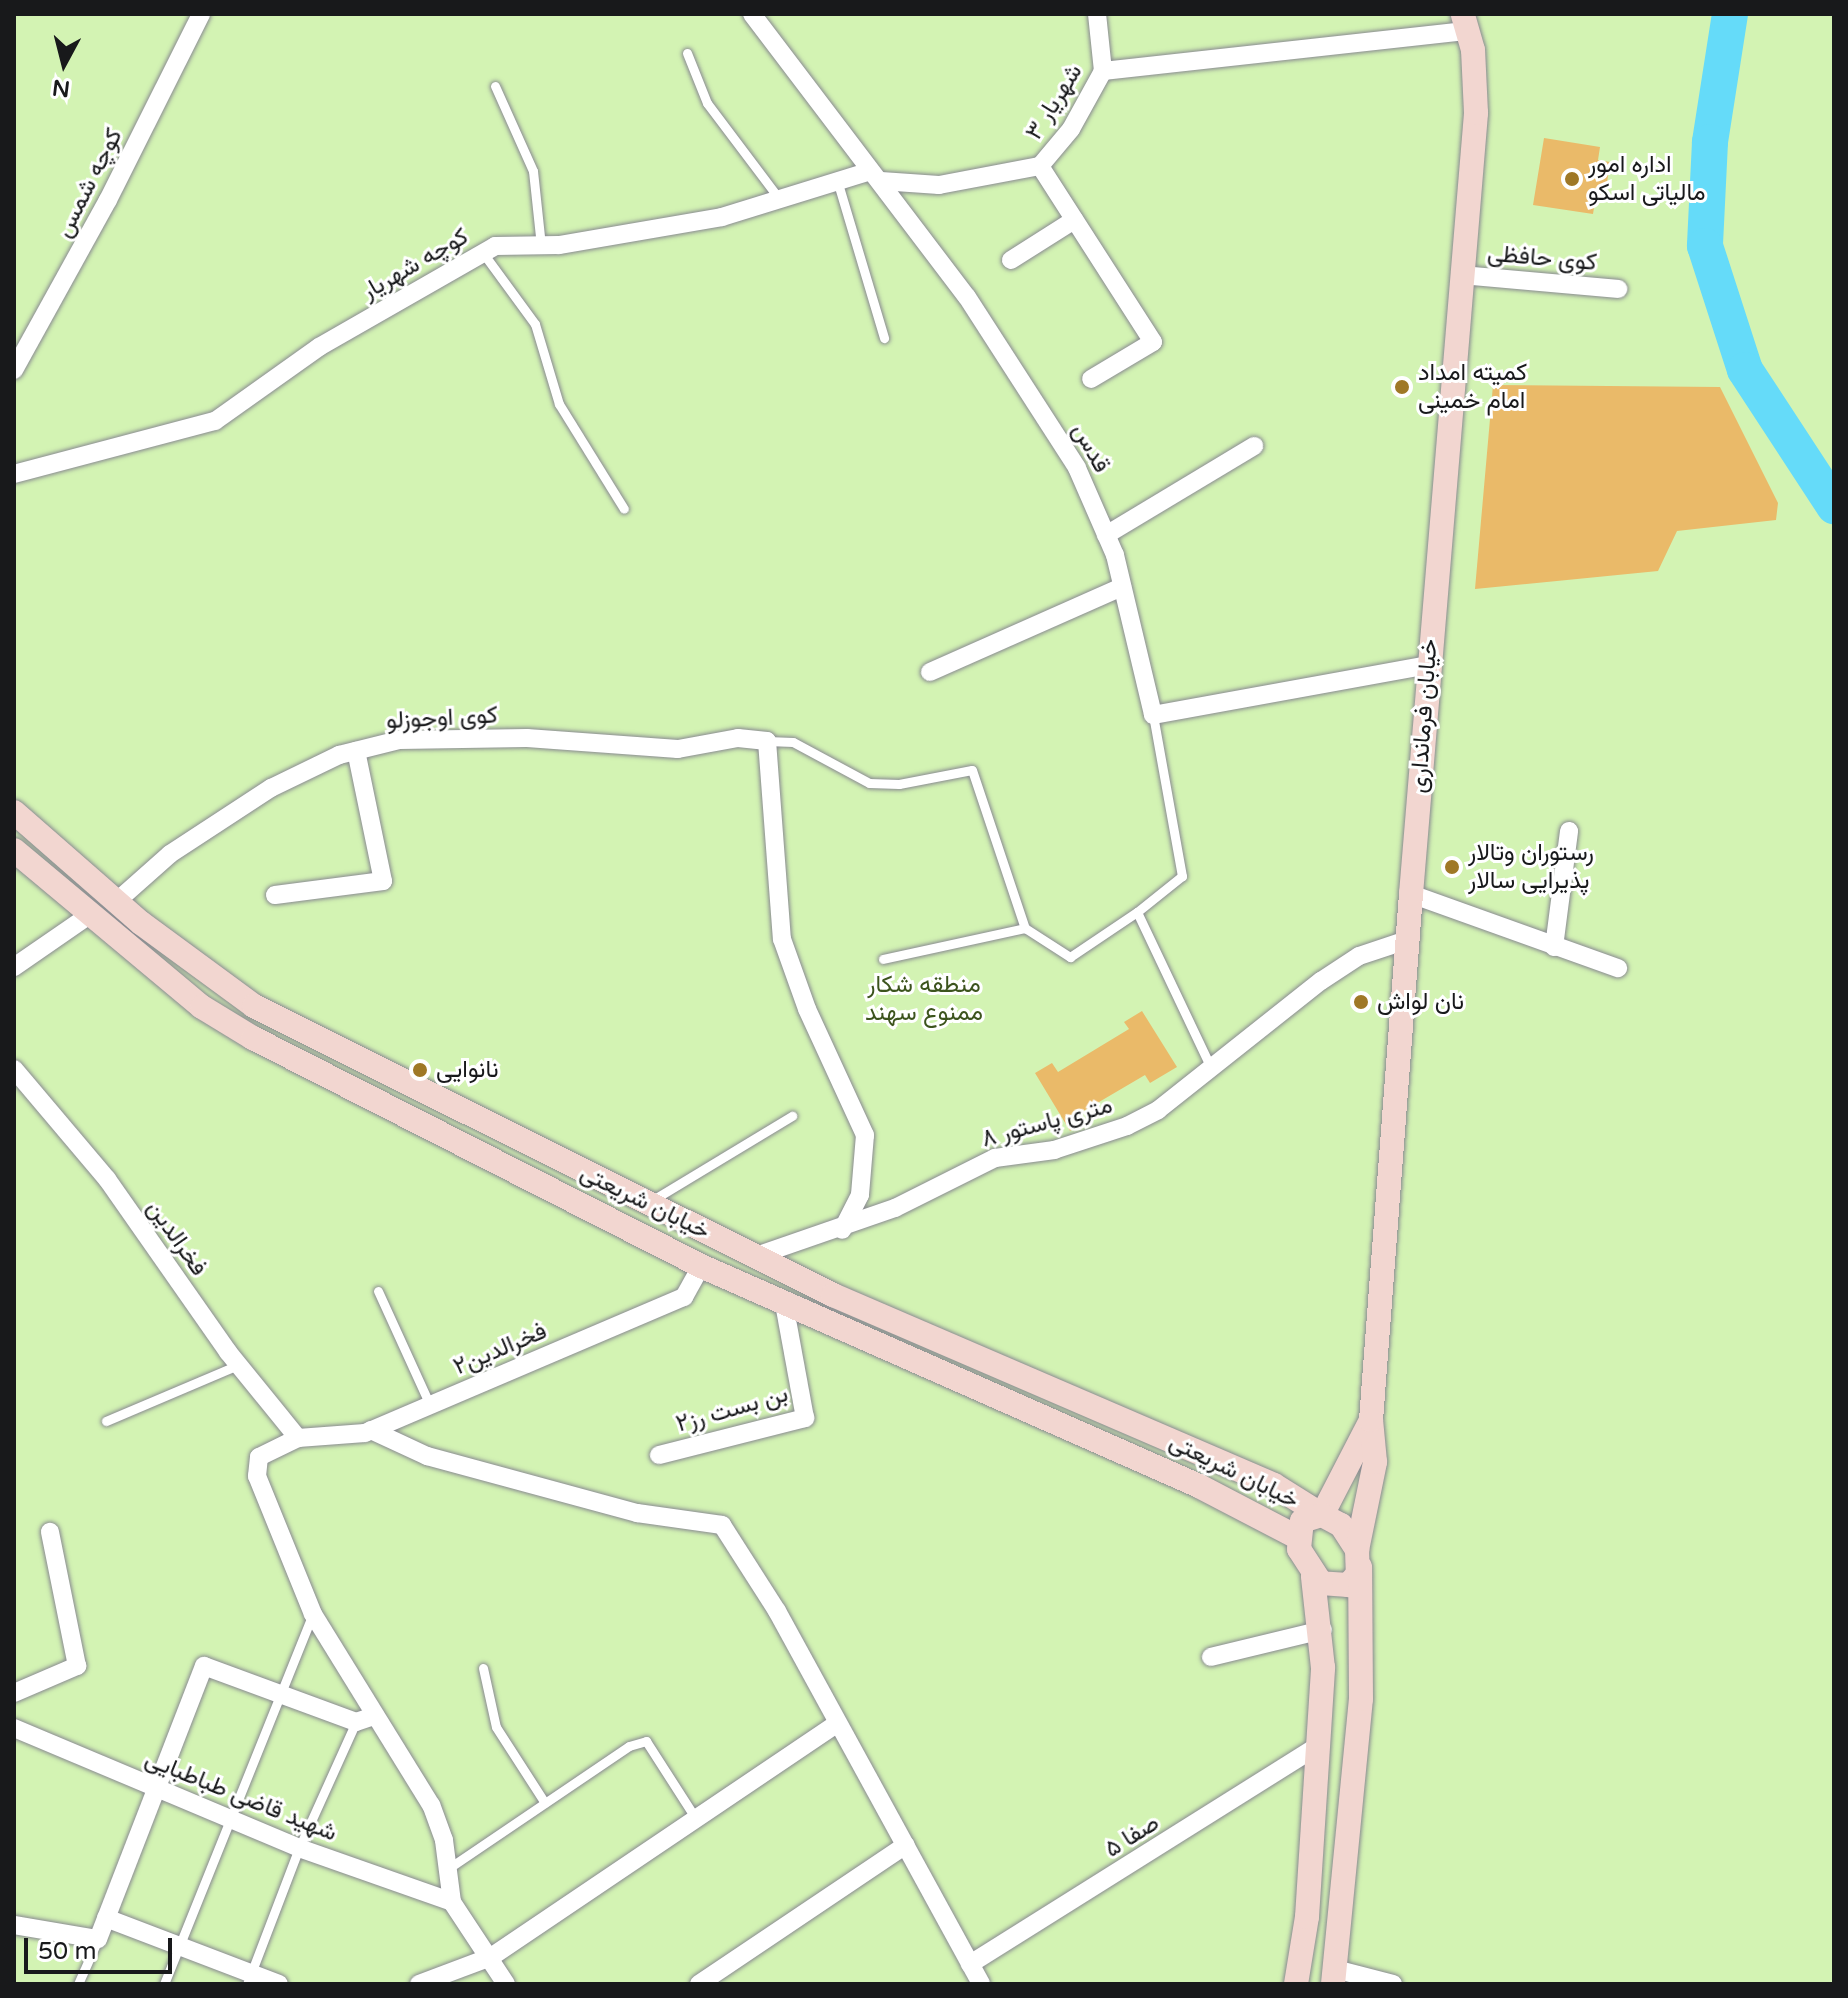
<!DOCTYPE html>
<html>
<head>
<meta charset="utf-8">
<style>
  body { margin:0 }
  #map { position:relative; width:1848px; height:1998px; overflow:hidden; background:#f7f8fe; font-family:"Varela Round",Vazirmatn,sans-serif }
  div>[style] { position:absolute }
  .green>* { inset:0; background:#d3f3b3; transform-origin:0 0 }
  .river>* { height:36px; margin:-18px; padding:0 18px; transform-origin:18px; border-radius:18px; background:#65dbf9 }
  .building>* { inset:0; background:#eaba69 }
  .roads { filter:drop-shadow(0 0 2px #898a91) drop-shadow(0 0 2px #898a91) }
  .lane>* { height:9px; margin:-4.5px; padding:0 4.5px; transform-origin:4.5px; border-radius:4.5px; background:#fff }
  .street>* { height:18px; margin:-9px; padding:0 9px; transform-origin:9px; border-radius:9px; background:#fff }
  .secondary>* { height:24px; margin:-12px; padding:0 12px; transform-origin:12px; border-radius:12px; background:#f2d6d0 }
  .dots>* { width:22px; height:22px; translate:-50% -50%; box-sizing:border-box; border:4px solid #fff; border-radius:50% }
  span { translate:-50% -50%; white-space:nowrap; text-align:center; line-height:1.15; -webkit-text-stroke:6px #fff; paint-order:stroke }
  .street-label { font-size:24px; color:#18191b }
  .poi-label { font-size:24px; color:#18191b }
  .left { translate:0 -50%; text-align:left }
  .park-label { font-size:24px; color:#3c541d }
  .frame { position:absolute; inset:0; border:16px solid #18191b; pointer-events:none }
  .north { position:absolute; left:24px; top:24px; width:80px; height:80px; -webkit-text-stroke:6px #fff; paint-order:stroke; rotate:187deg; font-size:22px; font-weight:700; line-height:32px; text-align:center; color:#18191b }
  .north::after { content:''; display:block; margin:auto; width:28px; height:36px; background:#18191b; clip-path:polygon(50% 0,100% 100%,50% 72%,0 100%) }
  .scale { position:absolute; left:24px; top:1938px; width:148px; height:36px; box-sizing:border-box; border:4px solid #18191b; border-top:0; padding-left:10px; font-size:24px; line-height:28px; white-space:nowrap; color:#18191b; -webkit-text-stroke:6px #fff; paint-order:stroke }
</style>
</head>
<body>
<div id="map">
  <div class="green">
    <div style="left:14px;top:14px;width:1820px;height:1970px"></div>
  </div>
  <div class="river">
    <div style="left:1730px;top:14px;width:130px;rotate:98.9deg"></div>
    <div style="left:1710px;top:142px;width:104px;rotate:92.8deg"></div>
    <div style="left:1705px;top:246px;width:130px;rotate:72.1deg"></div>
    <div style="left:1745px;top:370px;width:163px;rotate:56.8deg"></div>
  </div>
  <div class="building">
    <div style="clip-path:polygon(1544px 138px,1600px 147px,1598px 160px,1610px 162px,1605px 197px,1596px 196px,1593px 214px,1533px 205px)"></div>
    <div style="clip-path:polygon(1493px 385px,1720px 387px,1778px 503px,1776px 520px,1677px 531px,1658px 571px,1475px 589px)"></div>
    <div style="clip-path:polygon(1142px 1011px,1177px 1067px,1150px 1083px,1145px 1075px,1082px 1112px,1084px 1122px,1070px 1131px,1035px 1073px,1052px 1063px,1058px 1072px,1129px 1029px,1124px 1022px)"></div>
  </div>
  <div class="roads">
    <div class="lane">
      <div style="left:687px;top:53px;width:54px;rotate:68.2deg"></div>
      <div style="left:707px;top:103px;width:116px;rotate:53deg"></div>
      <div style="left:495px;top:86px;width:93px;rotate:65.9deg"></div>
      <div style="left:533px;top:171px;width:75px;rotate:83.9deg"></div>
      <div style="left:837px;top:180px;width:165px;rotate:73.4deg"></div>
      <div style="left:483px;top:253px;width:88px;rotate:53.8deg"></div>
      <div style="left:535px;top:324px;width:84px;rotate:73.3deg"></div>
      <div style="left:559px;top:404px;width:123px;rotate:58.2deg"></div>
      <div style="left:1153px;top:715px;width:164px;rotate:79.8deg"></div>
      <div style="left:1182px;top:876px;width:58px;rotate:141.3deg"></div>
      <div style="left:1137px;top:912px;width:173px;rotate:64.6deg"></div>
      <div style="left:767px;top:741px;width:26px;rotate:2deg"></div>
      <div style="left:793px;top:742px;width:86px;rotate:28.3deg"></div>
      <div style="left:869px;top:783px;width:30px;rotate:2deg"></div>
      <div style="left:899px;top:784px;width:74px;rotate:-10.9deg"></div>
      <div style="left:972px;top:770px;width:167px;rotate:71.5deg"></div>
      <div style="left:1025px;top:928px;width:54px;rotate:32.8deg"></div>
      <div style="left:1070px;top:957px;width:81px;rotate:-33.9deg"></div>
      <div style="left:883px;top:959px;width:145px;rotate:-12.3deg"></div>
      <div style="left:651px;top:1201px;width:165px;rotate:-31.1deg"></div>
      <div style="left:378px;top:1291px;width:125px;rotate:65.5deg"></div>
      <div style="left:106px;top:1421px;width:143px;rotate:-23deg"></div>
      <div style="left:483px;top:1668px;width:60px;rotate:77.6deg"></div>
      <div style="left:496px;top:1727px;width:90px;rotate:57.2deg"></div>
      <div style="left:449px;top:1868px;width:217px;rotate:-34.1deg"></div>
      <div style="left:629px;top:1746px;width:18px;rotate:-16deg"></div>
      <div style="left:646px;top:1741px;width:93px;rotate:57.3deg"></div>
      <div style="left:78px;top:1984px;width:49px;rotate:-66deg"></div>
      <div style="left:164px;top:1984px;width:397px;rotate:-68.1deg"></div>
      <div style="left:247px;top:1984px;width:146px;rotate:-69.1deg"></div>
      <div style="left:299px;top:1848px;width:138px;rotate:-65.7deg"></div>
    </div>
    <div class="street">
      <div style="left:752px;top:14px;width:355px;rotate:52.8deg"></div>
      <div style="left:967px;top:297px;width:203px;rotate:57.2deg"></div>
      <div style="left:1077px;top:468px;width:95px;rotate:66.4deg"></div>
      <div style="left:1115px;top:555px;width:164px;rotate:76.6deg"></div>
      <div style="left:1153px;top:715px;width:280px;rotate:-10.3deg"></div>
      <div style="left:1103px;top:71px;width:367px;rotate:-6.3deg"></div>
      <div style="left:1040px;top:166px;width:209px;rotate:57.3deg"></div>
      <div style="left:1153px;top:342px;width:72px;rotate:149.2deg"></div>
      <div style="left:1040px;top:166px;width:48px;rotate:-50deg"></div>
      <div style="left:1071px;top:129px;width:66px;rotate:-61.1deg"></div>
      <div style="left:1103px;top:71px;width:57px;rotate:-96deg"></div>
      <div style="left:881px;top:181px;width:58px;rotate:3.9deg"></div>
      <div style="left:939px;top:185px;width:103px;rotate:-10.7deg"></div>
      <div style="left:1011px;top:260px;width:75px;rotate:-32.4deg"></div>
      <div style="left:1462px;top:275px;width:157px;rotate:5.1deg"></div>
      <div style="left:14px;top:370px;width:194px;rotate:-61.1deg"></div>
      <div style="left:108px;top:200px;width:208px;rotate:-63.4deg"></div>
      <div style="left:14px;top:474px;width:208px;rotate:-14.8deg"></div>
      <div style="left:215px;top:421px;width:128px;rotate:-35.4deg"></div>
      <div style="left:319px;top:347px;width:203px;rotate:-29.8deg"></div>
      <div style="left:495px;top:246px;width:64px;rotate:-0.9deg"></div>
      <div style="left:559px;top:245px;width:165px;rotate:-9.7deg"></div>
      <div style="left:722px;top:217px;width:152px;rotate:-17.2deg"></div>
      <div style="left:1106px;top:535px;width:173px;rotate:-31deg"></div>
      <div style="left:930px;top:672px;width:210px;rotate:-23.9deg"></div>
      <div style="left:1411px;top:894px;width:220px;rotate:19.7deg"></div>
      <div style="left:275px;top:895px;width:109px;rotate:-7.4deg"></div>
      <div style="left:383px;top:881px;width:133px;rotate:-101.7deg"></div>
      <div style="left:116px;top:902px;width:72px;rotate:-41.6deg"></div>
      <div style="left:170px;top:854px;width:121px;rotate:-33.2deg"></div>
      <div style="left:271px;top:788px;width:76px;rotate:-25.9deg"></div>
      <div style="left:339px;top:755px;width:62px;rotate:-14deg"></div>
      <div style="left:399px;top:740px;width:128px;rotate:-0.9deg"></div>
      <div style="left:527px;top:738px;width:151px;rotate:4.2deg"></div>
      <div style="left:678px;top:749px;width:61px;rotate:-10.4deg"></div>
      <div style="left:738px;top:738px;width:29px;rotate:6deg"></div>
      <div style="left:767px;top:741px;width:199px;rotate:85.7deg"></div>
      <div style="left:782px;top:939px;width:74px;rotate:70.3deg"></div>
      <div style="left:807px;top:1009px;width:139px;rotate:65.3deg"></div>
      <div style="left:865px;top:1135px;width:60px;rotate:94.8deg"></div>
      <div style="left:860px;top:1195px;width:39px;rotate:117deg"></div>
      <div style="left:1554px;top:947px;width:117px;rotate:-82.6deg"></div>
      <div style="left:14px;top:967px;width:90px;rotate:-34.6deg"></div>
      <div style="left:14px;top:1069px;width:144px;rotate:49.8deg"></div>
      <div style="left:107px;top:1179px;width:211px;rotate:55deg"></div>
      <div style="left:228px;top:1352px;width:111px;rotate:50.9deg"></div>
      <div style="left:756px;top:1256px;width:147px;rotate:-19.1deg"></div>
      <div style="left:895px;top:1208px;width:112px;rotate:-26.6deg"></div>
      <div style="left:995px;top:1158px;width:60px;rotate:-7.7deg"></div>
      <div style="left:1054px;top:1150px;width:77px;rotate:-18.2deg"></div>
      <div style="left:1127px;top:1126px;width:35px;rotate:-27deg"></div>
      <div style="left:1158px;top:1110px;width:208px;rotate:-38.4deg"></div>
      <div style="left:1321px;top:981px;width:45px;rotate:-33.3deg"></div>
      <div style="left:1359px;top:956px;width:51px;rotate:-18.4deg"></div>
      <div style="left:371px;top:1430px;width:62px;rotate:24.9deg"></div>
      <div style="left:427px;top:1456px;width:218px;rotate:15.2deg"></div>
      <div style="left:637px;top:1513px;width:86px;rotate:8deg"></div>
      <div style="left:722px;top:1525px;width:102px;rotate:57.4deg"></div>
      <div style="left:777px;top:1611px;width:425px;rotate:61.3deg"></div>
      <div style="left:659px;top:1455px;width:151px;rotate:-14.2deg"></div>
      <div style="left:805px;top:1418px;width:116px;rotate:-100.4deg"></div>
      <div style="left:1211px;top:1657px;width:115px;rotate:-13.6deg"></div>
      <div style="left:14px;top:1693px;width:69px;rotate:-23.2deg"></div>
      <div style="left:77px;top:1666px;width:137px;rotate:-101.4deg"></div>
      <div style="left:14px;top:1728px;width:309px;rotate:22.8deg"></div>
      <div style="left:299px;top:1848px;width:162px;rotate:19.4deg"></div>
      <div style="left:106px;top:1918px;width:185px;rotate:20.9deg"></div>
      <div style="left:14px;top:1925px;width:85px;rotate:9.5deg"></div>
      <div style="left:98px;top:1939px;width:293px;rotate:-68.8deg"></div>
      <div style="left:204px;top:1666px;width:162px;rotate:20.2deg"></div>
      <div style="left:356px;top:1722px;width:18px;rotate:-19deg"></div>
      <div style="left:970px;top:1964px;width:410px;rotate:-32.1deg"></div>
      <div style="left:1335px;top:1969px;width:60px;rotate:14.5deg"></div>
      <div style="left:419px;top:1984px;width:77px;rotate:-20.6deg"></div>
      <div style="left:491px;top:1957px;width:417px;rotate:-34deg"></div>
      <div style="left:506px;top:1984px;width:98px;rotate:-123.4deg"></div>
      <div style="left:452px;top:1902px;width:63px;rotate:-97.4deg"></div>
      <div style="left:444px;top:1840px;width:37px;rotate:-110deg"></div>
      <div style="left:431px;top:1805px;width:225px;rotate:-121.7deg"></div>
      <div style="left:313px;top:1614px;width:149px;rotate:-112.1deg"></div>
      <div style="left:257px;top:1476px;width:19px;rotate:-84deg"></div>
      <div style="left:259px;top:1457px;width:43px;rotate:-26deg"></div>
      <div style="left:298px;top:1438px;width:67px;rotate:-4.3deg"></div>
      <div style="left:365px;top:1433px;width:347px;rotate:-23.1deg"></div>
      <div style="left:684px;top:1297px;width:35px;rotate:-61deg"></div>
      <div style="left:699px;top:1984px;width:249px;rotate:-33.9deg"></div>
    </div>
    <div class="secondary">
      <div style="left:14px;top:812px;width:169px;rotate:41.2deg"></div>
      <div style="left:141px;top:923px;width:140px;rotate:36.3deg"></div>
      <div style="left:254px;top:1006px;width:647px;rotate:26.53deg"></div>
      <div style="left:833px;top:1295px;width:480px;rotate:23.3deg"></div>
      <div style="left:1274px;top:1485px;width:57px;rotate:32deg"></div>
      <div style="left:1322px;top:1515px;width:107px;rotate:-62.7deg"></div>
      <div style="left:14px;top:850px;width:245px;rotate:39.9deg"></div>
      <div style="left:202px;top:1007px;width:60px;rotate:31.3deg"></div>
      <div style="left:253px;top:1038px;width:503px;rotate:26.97deg"></div>
      <div style="left:701px;top:1266px;width:544px;rotate:23.83deg"></div>
      <div style="left:1199px;top:1486px;width:110px;rotate:27.5deg"></div>
      <div style="left:1322px;top:1515px;width:21px;rotate:28deg"></div>
      <div style="left:1341px;top:1525px;width:30px;rotate:57deg"></div>
      <div style="left:1357px;top:1550px;width:24px;rotate:88deg"></div>
      <div style="left:1358px;top:1574px;width:15px;rotate:132deg"></div>
      <div style="left:1348px;top:1585px;width:27px;rotate:-176deg"></div>
      <div style="left:1321px;top:1583px;width:40px;rotate:-122.9deg"></div>
      <div style="left:1299px;top:1549px;width:28px;rotate:-84deg"></div>
      <div style="left:1302px;top:1521px;width:21px;rotate:-17deg"></div>
      <div style="left:1357px;top:1550px;width:90px;rotate:-78.4deg"></div>
      <div style="left:1375px;top:1462px;width:42px;rotate:-95.4deg"></div>
      <div style="left:1371px;top:1420px;width:528px;rotate:-85.65deg"></div>
      <div style="left:1411px;top:894px;width:784px;rotate:-85.24deg"></div>
      <div style="left:1476px;top:113px;width:63px;rotate:-92.7deg"></div>
      <div style="left:1473px;top:50px;width:37px;rotate:-106deg"></div>
      <div style="left:1296px;top:1984px;width:68px;rotate:-80.7deg"></div>
      <div style="left:1307px;top:1917px;width:250px;rotate:-86.3deg"></div>
      <div style="left:1323px;top:1668px;width:92px;rotate:-96.3deg"></div>
      <div style="left:1333px;top:1984px;width:286px;rotate:-84.4deg"></div>
      <div style="left:1361px;top:1699px;width:132px;rotate:-90.4deg"></div>
    </div>
  </div>
  <div class="dots">
    <div style="left:1572px;top:179px;background:#9f7826"></div>
    <div style="left:1402px;top:387px;background:#9f7826"></div>
    <div style="left:1452px;top:867px;background:#9f7826"></div>
    <div style="left:1361px;top:1002px;background:#9f7826"></div>
    <div style="left:420px;top:1070px;background:#9f7826"></div>
  </div>
  <div class="street-label">
    <span style="left:1054px;top:102px;rotate:-58deg">شهریار ۳</span>
    <span style="left:89px;top:183px;rotate:-63deg">کوچه شمس</span>
    <span style="left:1542px;top:258px;rotate:5deg">کوی حافظی</span>
    <span style="left:415px;top:264px;rotate:-30deg">کوچه شهریار</span>
    <span style="left:1091px;top:448px;rotate:61deg">قدس</span>
    <span style="left:1424px;top:716px;rotate:-86deg">خیابان فرمانداری</span>
    <span style="left:442px;top:718px;rotate:-3deg">کوی اوجوزلو</span>
    <span style="left:1047px;top:1122px;rotate:-15deg">۸ متری پاستور</span>
    <span style="left:645px;top:1202px;rotate:26deg">خیابان شریعتی</span>
    <span style="left:177px;top:1238px;rotate:55deg">فخرالدین</span>
    <span style="left:500px;top:1349px;rotate:-23deg">فخرالدین۲</span>
    <span style="left:732px;top:1409px;rotate:-16deg">بن بست رز۲</span>
    <span style="left:1234px;top:1471px;rotate:26deg">خیابان شریعتی</span>
    <span style="left:241px;top:1796px;rotate:22deg">شهید قاضی طباطبایی</span>
    <span style="left:1132px;top:1836px;rotate:-32deg">صفا ۵</span>
  </div>
  <div class="poi-label">
    <span class="left" style="left:1588px;top:179px">اداره امور<br>مالیاتی اسکو</span>
    <span class="left" style="left:1418px;top:387px">کمیته امداد<br>امام خمینی</span>
    <span class="left" style="left:1468px;top:867px">رستوران وتالار<br>پذیرایی سالار</span>
    <span class="left" style="left:1377px;top:1002px">نان لواش</span>
    <span class="left" style="left:436px;top:1070px">نانوایی</span>
  </div>
  <div class="park-label">
    <span style="left:924px;top:999px">منطقه شکار<br>ممنوع سهند</span>
  </div>
  <div class="frame"></div>
  <div class="north">N</div>
  <div class="scale">50 m</div>
</div>
</body>
</html>
